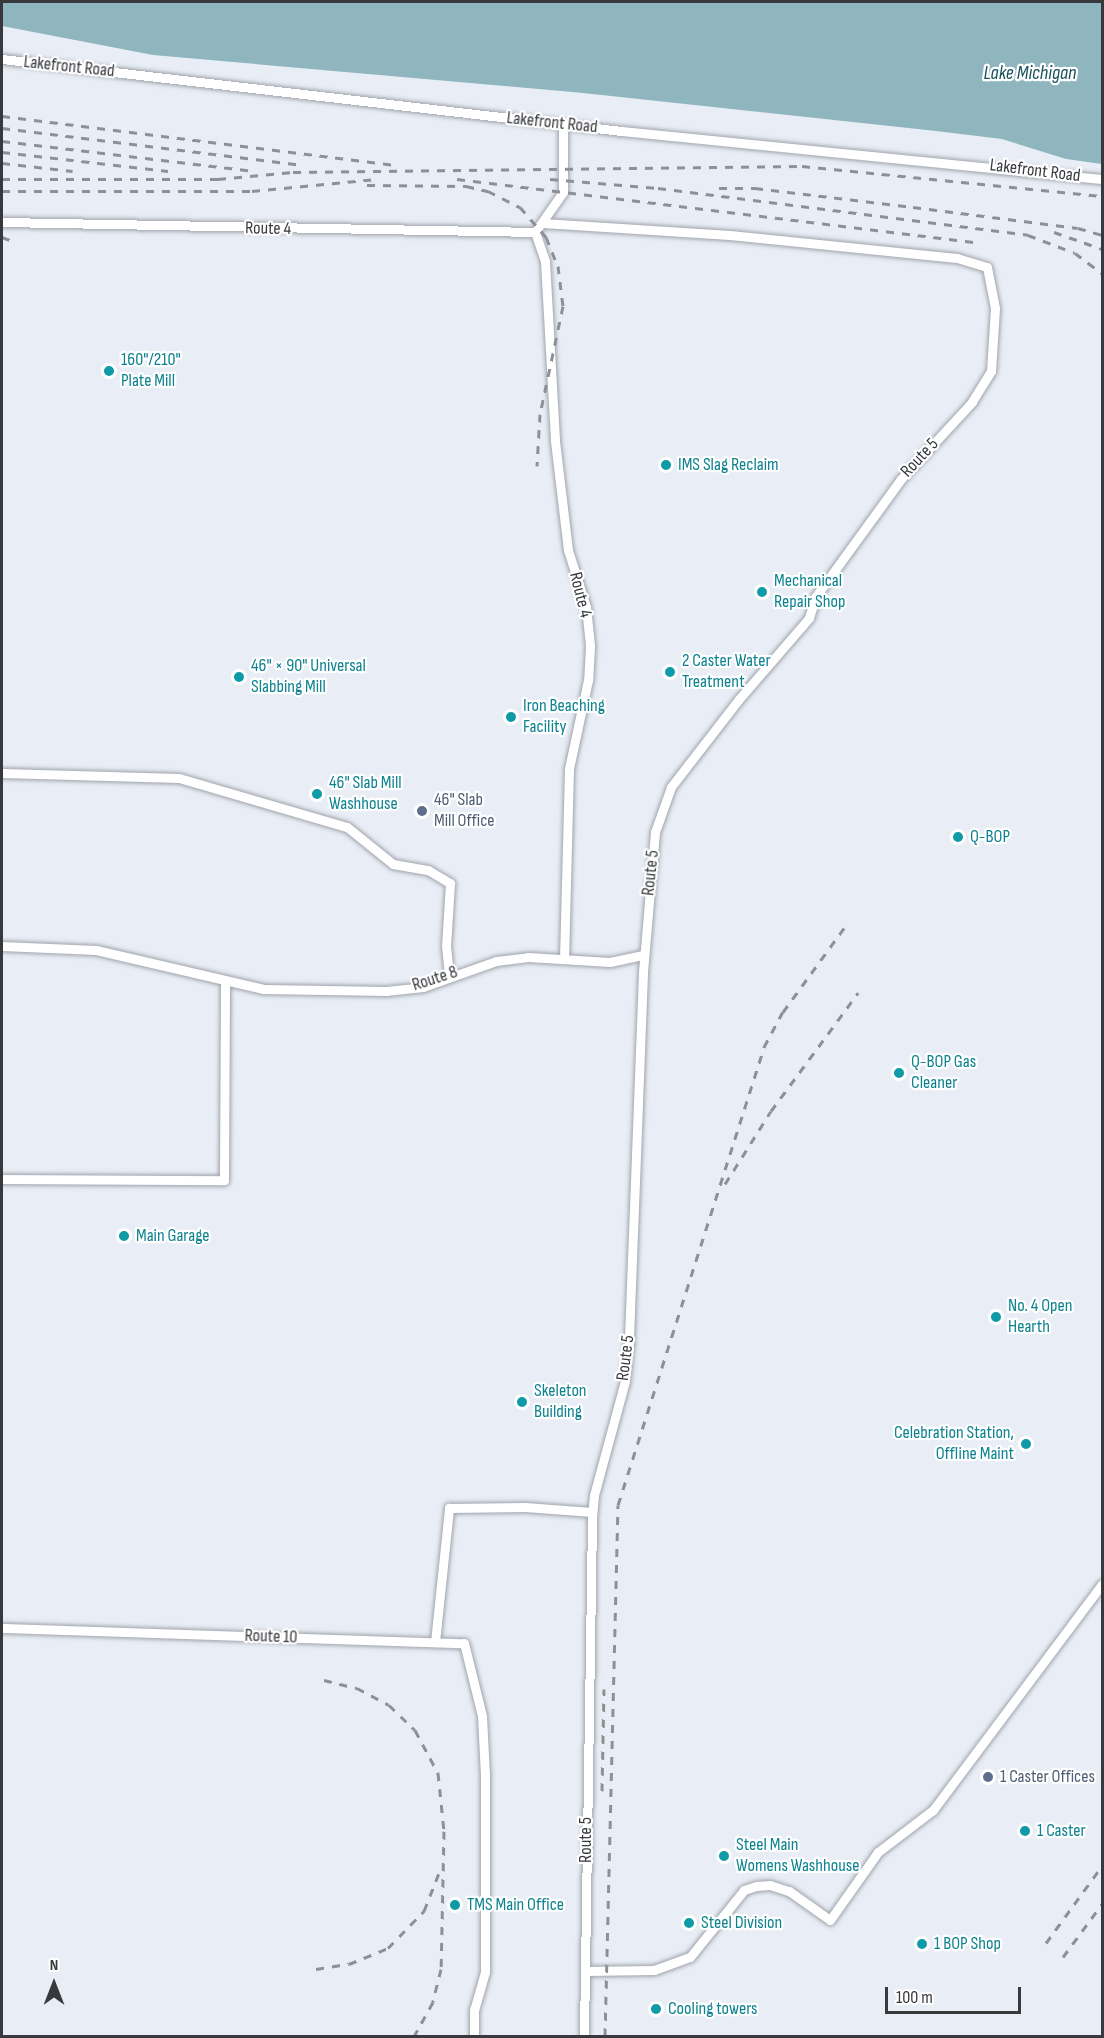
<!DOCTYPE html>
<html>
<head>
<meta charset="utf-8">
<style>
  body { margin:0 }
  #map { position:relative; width:1104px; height:2038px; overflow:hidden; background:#e9eef6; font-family:"Sofia Sans Condensed",sans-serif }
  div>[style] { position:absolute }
  .water>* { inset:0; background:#8fb6bf }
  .roads { filter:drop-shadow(0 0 2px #a0a4ac) drop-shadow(0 0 2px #a0a4ac) }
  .minor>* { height:9px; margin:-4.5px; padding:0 4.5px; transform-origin:4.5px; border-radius:4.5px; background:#fff }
  .rail>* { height:3px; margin-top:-1.5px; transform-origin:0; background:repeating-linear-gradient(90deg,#8d9096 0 8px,transparent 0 16px) }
  .dots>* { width:16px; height:16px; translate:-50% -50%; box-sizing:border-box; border:3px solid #fff; border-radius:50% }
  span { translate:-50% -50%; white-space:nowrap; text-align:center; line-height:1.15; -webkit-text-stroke:4.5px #fff; paint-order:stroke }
  .street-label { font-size:18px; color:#37393d }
  .culture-label { font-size:18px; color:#0d838f }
  .left { translate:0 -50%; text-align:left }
  .right { translate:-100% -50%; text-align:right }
  .service-label { font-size:18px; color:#4e5e75 }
  .water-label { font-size:20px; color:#1a515d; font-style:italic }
  .frame { position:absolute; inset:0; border:3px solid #37393d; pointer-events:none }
  .north { position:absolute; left:24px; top:1954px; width:60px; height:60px; -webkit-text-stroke:4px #fff; paint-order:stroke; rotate:0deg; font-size:16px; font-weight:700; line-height:24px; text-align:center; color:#37393d }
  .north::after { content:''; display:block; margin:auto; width:21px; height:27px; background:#37393d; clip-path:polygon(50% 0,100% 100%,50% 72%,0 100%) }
  .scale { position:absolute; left:885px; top:1987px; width:136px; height:27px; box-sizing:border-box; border:3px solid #37393d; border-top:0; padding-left:8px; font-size:18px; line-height:21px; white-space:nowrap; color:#37393d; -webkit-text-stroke:4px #fff; paint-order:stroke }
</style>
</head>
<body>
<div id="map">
  <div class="water">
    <div style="clip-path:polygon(2px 2px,1102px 2px,1102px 164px,1066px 159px,1002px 139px,936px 131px,583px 93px,153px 55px,2px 26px)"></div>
  </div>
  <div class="roads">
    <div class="minor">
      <div style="left:2px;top:59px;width:623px;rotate:6.63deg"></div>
      <div style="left:621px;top:131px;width:483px;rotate:5.7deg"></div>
      <div style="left:2px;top:222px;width:533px;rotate:1.07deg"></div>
      <div style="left:535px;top:232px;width:49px;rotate:-55deg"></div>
      <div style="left:563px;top:192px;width:68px;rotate:-90deg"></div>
      <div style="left:543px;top:223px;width:187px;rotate:3.7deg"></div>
      <div style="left:730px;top:235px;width:228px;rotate:5.8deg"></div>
      <div style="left:957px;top:258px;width:31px;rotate:17deg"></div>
      <div style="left:987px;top:267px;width:42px;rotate:79deg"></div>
      <div style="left:995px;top:308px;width:63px;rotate:93.6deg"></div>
      <div style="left:991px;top:371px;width:36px;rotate:122deg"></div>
      <div style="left:972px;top:402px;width:105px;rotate:132.7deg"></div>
      <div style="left:901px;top:479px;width:145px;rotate:126deg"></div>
      <div style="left:816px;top:596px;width:23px;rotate:108deg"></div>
      <div style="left:809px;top:618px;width:107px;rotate:130.8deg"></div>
      <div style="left:739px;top:699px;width:111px;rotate:127.7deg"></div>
      <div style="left:671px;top:787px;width:48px;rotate:109.6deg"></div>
      <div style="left:655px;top:832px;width:142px;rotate:94.9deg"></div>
      <div style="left:643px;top:973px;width:369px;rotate:92.2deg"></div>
      <div style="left:629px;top:1342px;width:39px;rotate:96deg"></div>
      <div style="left:625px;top:1381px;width:118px;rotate:105.2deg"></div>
      <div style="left:594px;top:1495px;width:24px;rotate:95deg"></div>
      <div style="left:592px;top:1519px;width:517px;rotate:90.89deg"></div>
      <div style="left:535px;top:232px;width:31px;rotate:71deg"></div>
      <div style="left:545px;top:261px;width:180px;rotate:86.8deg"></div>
      <div style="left:555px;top:441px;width:110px;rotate:83.2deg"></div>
      <div style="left:568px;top:550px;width:60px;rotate:72.5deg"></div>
      <div style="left:586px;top:607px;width:39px;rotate:84deg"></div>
      <div style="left:590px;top:646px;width:34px;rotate:93deg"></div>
      <div style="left:588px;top:680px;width:91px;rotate:102.1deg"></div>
      <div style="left:569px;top:769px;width:189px;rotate:91.5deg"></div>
      <div style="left:2px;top:773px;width:177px;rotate:1.6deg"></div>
      <div style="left:179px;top:778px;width:175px;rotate:16.3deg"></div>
      <div style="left:347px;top:827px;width:59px;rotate:38.8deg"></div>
      <div style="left:393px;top:864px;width:36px;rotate:10deg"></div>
      <div style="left:428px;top:870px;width:26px;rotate:31deg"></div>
      <div style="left:450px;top:883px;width:63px;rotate:93.6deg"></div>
      <div style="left:446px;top:946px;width:31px;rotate:84deg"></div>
      <div style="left:2px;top:946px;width:94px;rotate:2.4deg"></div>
      <div style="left:96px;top:950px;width:171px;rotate:13.1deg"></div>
      <div style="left:263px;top:989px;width:123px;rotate:0.9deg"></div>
      <div style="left:386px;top:991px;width:37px;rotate:-6deg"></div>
      <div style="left:423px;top:987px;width:77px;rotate:-19.6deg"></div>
      <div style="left:496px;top:961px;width:32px;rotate:-7deg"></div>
      <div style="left:528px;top:957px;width:82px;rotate:3.5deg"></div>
      <div style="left:610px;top:962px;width:35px;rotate:-12deg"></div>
      <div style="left:2px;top:1179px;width:222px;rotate:0.3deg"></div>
      <div style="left:224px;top:1180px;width:198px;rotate:-89.7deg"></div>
      <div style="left:2px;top:1628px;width:462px;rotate:1.9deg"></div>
      <div style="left:464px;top:1643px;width:75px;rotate:76.1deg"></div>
      <div style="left:482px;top:1716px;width:60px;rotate:87.1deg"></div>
      <div style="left:485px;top:1776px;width:196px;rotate:90deg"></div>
      <div style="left:485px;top:1972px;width:40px;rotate:106deg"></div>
      <div style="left:474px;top:2010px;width:26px;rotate:90deg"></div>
      <div style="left:435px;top:1642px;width:135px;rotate:-84deg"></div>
      <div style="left:449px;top:1508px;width:76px;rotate:-0.8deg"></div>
      <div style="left:525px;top:1507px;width:67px;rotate:4.3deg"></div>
      <div style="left:585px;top:1971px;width:69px;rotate:-0.8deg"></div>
      <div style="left:654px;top:1970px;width:38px;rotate:-20deg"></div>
      <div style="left:690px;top:1957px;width:86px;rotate:-51.1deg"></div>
      <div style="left:744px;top:1890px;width:13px;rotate:-18deg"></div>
      <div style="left:756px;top:1886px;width:14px;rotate:-4deg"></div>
      <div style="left:770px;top:1885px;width:20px;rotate:18deg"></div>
      <div style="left:789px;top:1891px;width:50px;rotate:35.3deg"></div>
      <div style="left:830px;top:1920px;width:83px;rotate:-54.8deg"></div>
      <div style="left:878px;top:1852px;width:69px;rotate:-37.4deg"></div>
      <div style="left:933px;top:1810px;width:282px;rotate:-53.2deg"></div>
    </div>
  </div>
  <div class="rail">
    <div style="left:2px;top:116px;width:396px;rotate:7.1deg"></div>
    <div style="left:2px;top:128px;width:303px;rotate:7deg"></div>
    <div style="left:2px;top:141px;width:252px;rotate:6.8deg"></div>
    <div style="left:2px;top:152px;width:167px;rotate:6.5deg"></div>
    <div style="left:2px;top:163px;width:71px;rotate:6.4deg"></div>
    <div style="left:2px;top:179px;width:216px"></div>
    <div style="left:218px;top:179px;width:75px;rotate:-5.3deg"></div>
    <div style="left:293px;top:172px;width:509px;rotate:-0.68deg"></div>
    <div style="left:802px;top:166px;width:301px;rotate:5.7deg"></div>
    <div style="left:457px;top:179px;width:520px;rotate:6.96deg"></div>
    <div style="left:550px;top:179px;width:108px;rotate:4.8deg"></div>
    <div style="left:658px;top:188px;width:373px;rotate:7.2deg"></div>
    <div style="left:1028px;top:235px;width:50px;rotate:21deg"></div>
    <div style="left:1075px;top:253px;width:34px;rotate:37deg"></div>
    <div style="left:367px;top:185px;width:99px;rotate:0.6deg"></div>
    <div style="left:466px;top:186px;width:23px;rotate:13deg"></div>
    <div style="left:488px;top:191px;width:36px;rotate:27deg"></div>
    <div style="left:520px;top:207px;width:40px;rotate:49deg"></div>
    <div style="left:546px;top:237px;width:31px;rotate:68deg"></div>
    <div style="left:558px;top:266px;width:40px;rotate:82.9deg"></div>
    <div style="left:563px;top:306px;width:110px;rotate:102deg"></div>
    <div style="left:540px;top:414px;width:52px;rotate:93.3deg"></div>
    <div style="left:719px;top:188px;width:36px"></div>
    <div style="left:755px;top:188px;width:159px;rotate:6.9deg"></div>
    <div style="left:913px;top:207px;width:166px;rotate:7.3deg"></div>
    <div style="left:1078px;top:228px;width:25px;rotate:16deg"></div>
    <div style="left:2px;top:191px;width:250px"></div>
    <div style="left:252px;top:191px;width:125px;rotate:-5.5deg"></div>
    <div style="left:1054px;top:232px;width:51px;rotate:19.5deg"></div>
    <div style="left:2px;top:237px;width:9px;rotate:21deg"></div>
    <div style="left:725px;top:1184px;width:86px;rotate:-57.8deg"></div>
    <div style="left:771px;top:1111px;width:147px;rotate:-53.6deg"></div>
    <div style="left:324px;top:1680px;width:34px;rotate:14deg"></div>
    <div style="left:357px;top:1688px;width:36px;rotate:28deg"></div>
    <div style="left:389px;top:1705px;width:36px;rotate:44deg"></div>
    <div style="left:415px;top:1730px;width:49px;rotate:61.9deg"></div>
    <div style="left:438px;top:1773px;width:58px;rotate:84.1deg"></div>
    <div style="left:444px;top:1831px;width:138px;rotate:91.2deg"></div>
    <div style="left:441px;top:1969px;width:34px;rotate:104deg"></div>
    <div style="left:433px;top:2002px;width:39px;rotate:119deg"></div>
    <div style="left:602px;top:1791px;width:102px;rotate:-88.9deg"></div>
    <div style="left:1046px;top:1943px;width:95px;rotate:-54deg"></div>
    <div style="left:1063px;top:1957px;width:66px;rotate:-53.7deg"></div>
    <div style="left:316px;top:1969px;width:33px;rotate:-9deg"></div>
    <div style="left:349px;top:1964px;width:42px;rotate:-22.3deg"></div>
    <div style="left:388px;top:1948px;width:52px;rotate:-45.8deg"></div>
    <div style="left:424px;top:1911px;width:41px;rotate:-68.5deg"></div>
    <div style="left:605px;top:2036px;width:531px;rotate:-88.6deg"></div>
    <div style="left:618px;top:1505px;width:481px;rotate:-72.3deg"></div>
    <div style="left:764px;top:1047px;width:40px;rotate:-62deg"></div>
    <div style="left:783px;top:1012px;width:109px;rotate:-54deg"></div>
  </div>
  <div class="dots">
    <div style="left:109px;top:371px;background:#0f9aa8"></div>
    <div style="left:666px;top:465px;background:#0f9aa8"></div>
    <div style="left:762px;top:592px;background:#0f9aa8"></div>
    <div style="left:670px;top:672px;background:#0f9aa8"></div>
    <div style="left:239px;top:677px;background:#0f9aa8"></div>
    <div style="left:511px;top:717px;background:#0f9aa8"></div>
    <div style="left:317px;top:794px;background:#0f9aa8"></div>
    <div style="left:422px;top:811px;background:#5c6f8a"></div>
    <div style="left:958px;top:837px;background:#0f9aa8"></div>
    <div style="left:899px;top:1073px;background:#0f9aa8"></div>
    <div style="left:124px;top:1236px;background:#0f9aa8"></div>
    <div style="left:996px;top:1317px;background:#0f9aa8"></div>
    <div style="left:522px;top:1402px;background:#0f9aa8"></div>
    <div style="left:1026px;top:1444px;background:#0f9aa8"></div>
    <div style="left:988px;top:1777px;background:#5c6f8a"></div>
    <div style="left:1025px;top:1831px;background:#0f9aa8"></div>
    <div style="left:724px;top:1856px;background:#0f9aa8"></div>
    <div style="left:455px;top:1905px;background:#0f9aa8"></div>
    <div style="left:689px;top:1923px;background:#0f9aa8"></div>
    <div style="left:922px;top:1944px;background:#0f9aa8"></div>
    <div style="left:656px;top:2009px;background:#0f9aa8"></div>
  </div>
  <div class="street-label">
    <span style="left:69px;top:67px;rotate:6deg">Lakefront Road</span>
    <span style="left:552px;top:123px;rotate:6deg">Lakefront Road</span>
    <span style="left:1035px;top:171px;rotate:7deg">Lakefront Road</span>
    <span style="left:268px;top:229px;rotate:1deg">Route 4</span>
    <span style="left:920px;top:458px;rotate:-47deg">Route 5</span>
    <span style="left:580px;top:595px;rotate:76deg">Route 4</span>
    <span style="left:651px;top:873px;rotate:-84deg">Route 5</span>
    <span style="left:435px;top:979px;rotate:-18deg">Route 8</span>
    <span style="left:626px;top:1358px;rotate:-83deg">Route 5</span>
    <span style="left:271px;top:1637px;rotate:2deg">Route 10</span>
    <span style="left:586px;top:1840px;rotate:-90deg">Route 5</span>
  </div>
  <div class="culture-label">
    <span class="left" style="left:121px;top:371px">160"/210"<br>Plate Mill</span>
    <span class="left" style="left:678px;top:465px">IMS Slag Reclaim</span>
    <span class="left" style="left:774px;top:592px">Mechanical<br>Repair Shop</span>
    <span class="left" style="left:682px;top:672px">2 Caster Water<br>Treatment</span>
    <span class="left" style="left:251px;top:677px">46" × 90" Universal<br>Slabbing Mill</span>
    <span class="left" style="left:523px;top:717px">Iron Beaching<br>Facility</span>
    <span class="left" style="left:329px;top:794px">46" Slab Mill<br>Washhouse</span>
    <span class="left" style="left:970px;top:837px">Q-BOP</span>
    <span class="left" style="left:911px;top:1073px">Q-BOP Gas<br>Cleaner</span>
    <span class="left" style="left:136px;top:1236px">Main Garage</span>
    <span class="left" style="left:1008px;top:1317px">No. 4 Open<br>Hearth</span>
    <span class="left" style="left:534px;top:1402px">Skeleton<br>Building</span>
    <span class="right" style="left:1014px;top:1444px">Celebration Station,<br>Offline Maint</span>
    <span class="left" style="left:1037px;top:1831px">1 Caster</span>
    <span class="left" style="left:736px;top:1856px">Steel Main<br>Womens Washhouse</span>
    <span class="left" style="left:467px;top:1905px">TMS Main Office</span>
    <span class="left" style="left:701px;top:1923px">Steel Division</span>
    <span class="left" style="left:934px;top:1944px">1 BOP Shop</span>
    <span class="left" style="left:668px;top:2009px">Cooling towers</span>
  </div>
  <div class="service-label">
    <span class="left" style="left:434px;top:811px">46" Slab<br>Mill Office</span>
    <span class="left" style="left:1000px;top:1777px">1 Caster Offices</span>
  </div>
  <div class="water-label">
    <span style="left:1030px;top:73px">Lake Michigan</span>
  </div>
  <div class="frame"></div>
  <div class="north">N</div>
  <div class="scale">100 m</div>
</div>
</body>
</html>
